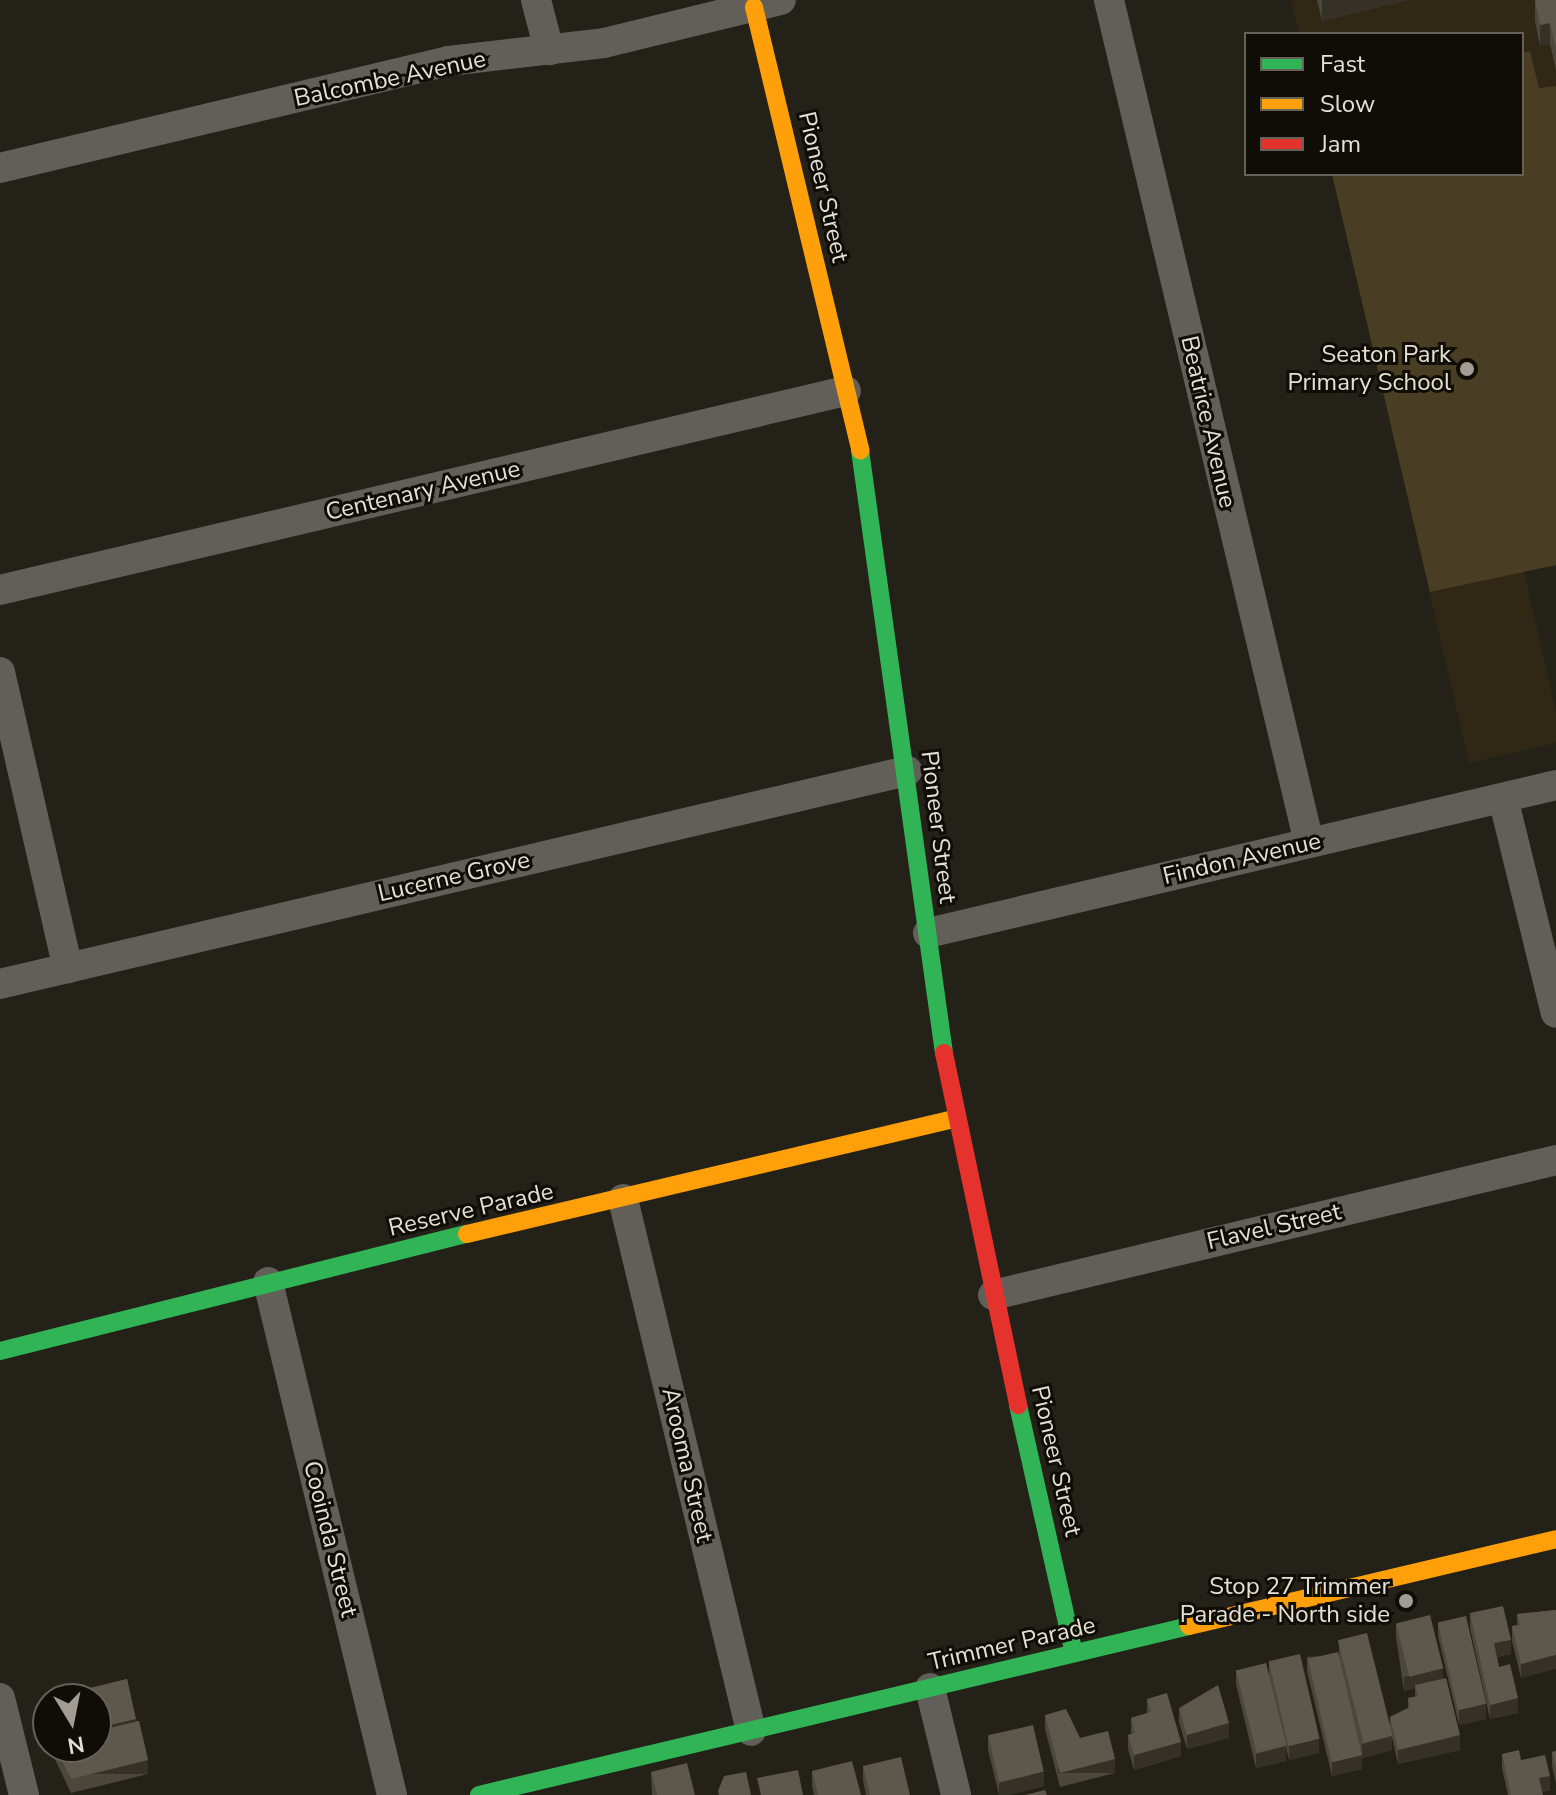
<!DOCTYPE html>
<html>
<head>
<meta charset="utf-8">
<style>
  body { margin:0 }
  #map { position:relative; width:1556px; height:1795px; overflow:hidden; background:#242119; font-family:"Nunito Sans",sans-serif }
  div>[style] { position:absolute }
  .built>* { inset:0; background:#302714 }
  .green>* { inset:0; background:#493e23 }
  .street>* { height:30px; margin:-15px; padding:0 15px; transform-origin:15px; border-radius:15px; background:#625f58 }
  .fast>* { height:18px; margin:-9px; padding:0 9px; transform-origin:9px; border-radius:9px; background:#30b455 }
  .slow>* { height:18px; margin:-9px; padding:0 9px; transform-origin:9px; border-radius:9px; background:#ff9f0a }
  .jam>* { height:18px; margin:-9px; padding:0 9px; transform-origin:9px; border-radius:9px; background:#e5322d }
  .wall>* { inset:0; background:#4c473b }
  .shaded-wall>* { inset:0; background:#353126; transform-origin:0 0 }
  .building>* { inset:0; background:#5d584b; transform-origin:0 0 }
  .dots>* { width:22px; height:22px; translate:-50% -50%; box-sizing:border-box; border:4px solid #0f0d06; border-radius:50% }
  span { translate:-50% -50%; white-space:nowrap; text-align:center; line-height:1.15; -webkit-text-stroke:6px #0f0d06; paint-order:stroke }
  .street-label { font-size:24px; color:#e5e0d6 }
  .poi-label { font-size:24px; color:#e5e0d6 }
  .right { translate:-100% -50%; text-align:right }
  .legend { position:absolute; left:1244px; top:32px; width:280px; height:144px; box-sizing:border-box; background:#0f0d06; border:2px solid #656159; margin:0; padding:10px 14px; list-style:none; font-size:24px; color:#e5e0d6 }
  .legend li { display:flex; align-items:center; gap:16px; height:40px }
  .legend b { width:40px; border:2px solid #656159 }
  .north { position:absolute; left:32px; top:1683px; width:80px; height:80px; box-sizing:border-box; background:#0f0d06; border:2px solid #656159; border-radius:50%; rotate:170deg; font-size:22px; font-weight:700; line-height:32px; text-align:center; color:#e5e0d6 }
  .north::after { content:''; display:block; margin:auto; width:28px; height:36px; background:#a19d94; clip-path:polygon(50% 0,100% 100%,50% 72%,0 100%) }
</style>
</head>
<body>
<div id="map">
  <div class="built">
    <div style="clip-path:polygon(1291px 0,1556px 0,1556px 565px,1524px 572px,1556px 711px,1556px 743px,1469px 763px,1332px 174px,1522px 174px,1522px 34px,1299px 34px)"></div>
  </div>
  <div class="green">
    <div style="clip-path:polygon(1530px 51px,1539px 88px,1556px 86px,1556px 565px,1430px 592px,1332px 174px,1522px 174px,1522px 53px)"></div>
  </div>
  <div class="street">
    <div style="left:536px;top:0;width:52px;rotate:75.4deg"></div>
    <div style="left:1109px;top:0;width:866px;rotate:76.65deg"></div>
    <div style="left:0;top:168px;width:462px;rotate:-13.4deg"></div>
    <div style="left:449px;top:61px;width:156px;rotate:-6.6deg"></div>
    <div style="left:604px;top:43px;width:182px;rotate:-13.7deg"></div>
    <div style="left:0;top:590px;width:869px;rotate:-13.24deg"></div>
    <div style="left:0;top:672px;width:304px;rotate:77.1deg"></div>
    <div style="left:1503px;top:798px;width:221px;rotate:76.2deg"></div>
    <div style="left:928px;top:933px;width:645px;rotate:-13.26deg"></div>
    <div style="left:0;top:984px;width:932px;rotate:-13.22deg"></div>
    <div style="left:623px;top:1199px;width:547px;rotate:76.47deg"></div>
    <div style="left:268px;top:1282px;width:528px;rotate:76.41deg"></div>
    <div style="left:993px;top:1295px;width:579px;rotate:-13.48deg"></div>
    <div style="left:930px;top:1688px;width:110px;rotate:76.3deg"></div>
    <div style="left:0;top:1698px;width:100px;rotate:76.1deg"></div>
  </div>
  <div class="fast">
    <div style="left:860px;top:450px;width:609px;rotate:82.07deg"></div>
    <div style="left:0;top:1351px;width:481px;rotate:-14.1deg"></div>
    <div style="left:1018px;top:1405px;width:254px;rotate:77.3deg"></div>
    <div style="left:479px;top:1795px;width:730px;rotate:-13.39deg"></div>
  </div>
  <div class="slow">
    <div style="left:754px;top:7px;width:456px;rotate:76.5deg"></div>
    <div style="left:467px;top:1234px;width:499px;rotate:-13.3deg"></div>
    <div style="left:1189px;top:1626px;width:377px;rotate:-13.3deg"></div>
  </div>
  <div class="jam">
    <div style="left:944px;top:1053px;width:360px;rotate:78.1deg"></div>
  </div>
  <div class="wall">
    <div style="clip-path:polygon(1317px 0,1408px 0,1322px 21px)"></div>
    <div style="clip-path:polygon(1535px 0,1556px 0,1556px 70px,1550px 44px,1540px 46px,1535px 21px)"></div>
    <div style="clip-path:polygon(1556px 1610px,1521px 1678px,1512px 1641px,1512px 1626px,1517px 1625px,1517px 1614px)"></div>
    <div style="clip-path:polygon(1470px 1613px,1511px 1654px,1497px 1657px,1499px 1667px,1518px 1713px,1490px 1719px,1470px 1628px)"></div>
    <div style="clip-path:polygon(1438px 1622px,1486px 1719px,1459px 1725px,1438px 1636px)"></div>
    <div style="clip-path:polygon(1396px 1623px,1443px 1679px,1460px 1750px,1398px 1764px,1392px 1737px,1392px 1750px,1362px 1758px,1362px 1769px,1332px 1776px,1307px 1671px,1307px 1657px,1339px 1655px,1339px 1644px,1390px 1731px,1390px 1717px,1408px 1708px,1408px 1698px,1415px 1697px,1415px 1688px,1404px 1691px,1396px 1637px)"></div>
    <div style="clip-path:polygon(1269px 1660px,1319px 1753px,1289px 1760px,1286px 1747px,1286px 1761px,1256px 1768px,1236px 1684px,1236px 1670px,1269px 1674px)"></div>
    <div style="clip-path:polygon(127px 1679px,136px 1721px,139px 1721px,148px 1760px,148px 1774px,71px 1793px,53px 1755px,53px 1747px,96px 1747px,96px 1699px,48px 1699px,48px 1739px,47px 1739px,41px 1714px,41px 1700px)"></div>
    <div style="clip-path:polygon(1147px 1699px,1181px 1756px,1134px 1770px,1128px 1749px,1128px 1735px,1131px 1734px,1131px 1718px,1147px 1713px)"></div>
    <div style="clip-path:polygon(1179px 1708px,1229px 1738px,1187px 1749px,1179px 1722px)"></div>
    <div style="clip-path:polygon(1045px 1715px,1080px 1738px,1115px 1773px,1060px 1787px,1045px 1729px)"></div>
    <div style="clip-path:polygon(988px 1736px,1044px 1786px,1008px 1795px,999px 1795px,988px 1750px)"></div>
    <div style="clip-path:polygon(1556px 1751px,1556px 1783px,1552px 1766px,1552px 1752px)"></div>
    <div style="clip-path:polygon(1502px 1754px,1521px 1760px,1550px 1790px,1542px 1792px,1543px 1795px,1508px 1795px,1502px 1768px)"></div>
    <div style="clip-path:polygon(863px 1766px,910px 1795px,866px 1795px,863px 1780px)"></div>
    <div style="clip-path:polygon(812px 1771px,861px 1795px,814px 1795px,812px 1786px)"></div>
    <div style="clip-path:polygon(651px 1772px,695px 1795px,652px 1795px)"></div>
  </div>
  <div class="shaded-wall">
    <div style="clip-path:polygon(1322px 0,1408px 0,1322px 21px)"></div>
    <div style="clip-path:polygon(1550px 23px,1550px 44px,1540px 46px,1540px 25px)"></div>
    <div style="clip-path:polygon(1511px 1640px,1511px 1654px,1494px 1657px,1494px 1643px)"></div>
    <div style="clip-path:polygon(1556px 1655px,1556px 1669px,1521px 1678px,1521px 1664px)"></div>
    <div style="clip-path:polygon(1443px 1668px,1443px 1682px,1415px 1685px,1415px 1688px,1404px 1691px,1404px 1677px)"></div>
    <div style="clip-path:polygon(1518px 1698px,1518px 1713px,1490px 1719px,1490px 1705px)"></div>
    <div style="clip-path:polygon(1486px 1704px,1486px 1719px,1459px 1725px,1459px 1710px)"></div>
    <div style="clip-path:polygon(136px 1719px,136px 1733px,96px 1743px,96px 1728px)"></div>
    <div style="clip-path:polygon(1229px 1723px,1229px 1738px,1187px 1749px,1187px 1735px)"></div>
    <div style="clip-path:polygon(1460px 1735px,1460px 1750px,1398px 1764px,1398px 1750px)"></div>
    <div style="clip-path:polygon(1392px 1736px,1392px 1750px,1362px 1758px,1362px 1769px,1332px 1776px,1332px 1762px,1362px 1755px,1362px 1744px)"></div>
    <div style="clip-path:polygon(1319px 1739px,1319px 1753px,1289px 1760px,1289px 1746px)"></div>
    <div style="clip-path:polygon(1181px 1742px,1181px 1756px,1134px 1770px,1134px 1755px)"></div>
    <div style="clip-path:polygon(1286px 1746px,1286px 1761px,1256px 1768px,1256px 1754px)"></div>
    <div style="left:1115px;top:1759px;width:14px;height:57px;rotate:90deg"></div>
    <div style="left:148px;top:1760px;width:14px;height:79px;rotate:90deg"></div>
    <div style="clip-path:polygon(1044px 1772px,1044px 1786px,1008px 1795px,999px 1795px,999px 1783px)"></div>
    <div style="clip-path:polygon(1550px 1776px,1550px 1790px,1539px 1792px,1539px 1778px)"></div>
  </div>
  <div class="building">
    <div style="clip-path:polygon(1535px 0,1556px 0,1556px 49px,1550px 23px,1540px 25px)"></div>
    <div style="clip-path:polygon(1503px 1606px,1511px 1640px,1494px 1643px,1499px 1667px,1510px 1664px,1518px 1698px,1490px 1705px,1470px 1613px)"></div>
    <div style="clip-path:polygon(1556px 1610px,1556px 1655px,1521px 1664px,1512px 1626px,1520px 1625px,1517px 1614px)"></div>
    <div style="left:1430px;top:1615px;width:55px;height:35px;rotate:76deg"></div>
    <div style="left:1466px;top:1616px;width:90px;height:29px;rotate:77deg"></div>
    <div style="left:1367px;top:1633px;width:106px;height:30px;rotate:76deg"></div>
    <div style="left:1338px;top:1652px;width:106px;height:31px;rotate:77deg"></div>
    <div style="left:1300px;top:1654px;width:87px;height:32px;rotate:77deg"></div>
    <div style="left:1266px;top:1663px;width:85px;height:31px;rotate:76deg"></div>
    <div style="clip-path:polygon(1446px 1678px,1460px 1735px,1398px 1750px,1390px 1717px,1410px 1707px,1408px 1698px,1418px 1696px,1415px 1685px)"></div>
    <div style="clip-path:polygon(127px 1679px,136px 1719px,96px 1728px,96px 1699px,48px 1699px,48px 1725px,47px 1725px,41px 1700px)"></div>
    <div style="clip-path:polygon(1218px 1685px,1229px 1723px,1187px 1735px,1179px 1708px)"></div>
    <div style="clip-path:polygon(1167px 1693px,1181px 1742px,1134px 1755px,1128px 1735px,1135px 1733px,1131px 1718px,1151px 1712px,1147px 1699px)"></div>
    <div style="clip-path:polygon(1066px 1709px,1080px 1738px,1108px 1731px,1115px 1759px,1060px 1773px,1045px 1715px)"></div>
    <div style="clip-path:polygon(139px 1721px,148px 1760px,71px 1779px,55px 1747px,96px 1747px,96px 1731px)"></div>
    <div style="left:1033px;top:1725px;width:48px;height:46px;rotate:77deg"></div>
    <div style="clip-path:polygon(1519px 1750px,1521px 1760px,1545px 1755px,1550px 1776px,1539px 1778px,1543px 1795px,1511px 1795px,1502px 1754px)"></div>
    <div style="clip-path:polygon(1556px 1751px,1556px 1769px,1552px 1752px)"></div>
    <div style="clip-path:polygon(901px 1757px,910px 1795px,870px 1795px,863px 1766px)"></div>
    <div style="clip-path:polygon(852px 1761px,861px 1795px,818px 1795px,812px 1771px)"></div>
    <div style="clip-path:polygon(687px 1763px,695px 1795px,657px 1795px,651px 1772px)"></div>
    <div style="clip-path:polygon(798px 1770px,803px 1795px,761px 1795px,757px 1778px)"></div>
    <div style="clip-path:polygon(746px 1772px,751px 1795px,719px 1795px,718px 1791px,724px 1776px)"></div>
    <div style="clip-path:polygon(1045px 1790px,1047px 1795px,1025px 1795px)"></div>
  </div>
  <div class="dots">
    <div style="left:1467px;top:369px;background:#a19d94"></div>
    <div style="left:1406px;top:1601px;background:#a19d94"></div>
  </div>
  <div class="street-label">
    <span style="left:390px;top:79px;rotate:-12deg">Balcombe Avenue</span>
    <span style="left:823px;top:187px;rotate:77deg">Pioneer Street</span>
    <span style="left:1208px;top:422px;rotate:77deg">Beatrice Avenue</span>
    <span style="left:423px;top:491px;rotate:-13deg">Centenary Avenue</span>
    <span style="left:938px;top:827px;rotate:83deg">Pioneer Street</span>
    <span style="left:1242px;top:859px;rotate:-13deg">Findon Avenue</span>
    <span style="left:454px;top:877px;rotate:-13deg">Lucerne Grove</span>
    <span style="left:471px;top:1210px;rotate:-13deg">Reserve Parade</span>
    <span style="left:1274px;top:1227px;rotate:-13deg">Flavel Street</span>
    <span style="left:1056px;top:1461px;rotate:77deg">Pioneer Street</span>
    <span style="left:687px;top:1465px;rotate:77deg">Arooma Street</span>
    <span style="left:330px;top:1539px;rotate:76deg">Cooinda Street</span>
    <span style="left:1012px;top:1644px;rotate:-13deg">Trimmer Parade</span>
  </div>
  <div class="poi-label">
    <span class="right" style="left:1451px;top:369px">Seaton Park<br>Primary School</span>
    <span class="right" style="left:1390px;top:1601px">Stop 27 Trimmer<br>Parade - North side</span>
  </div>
  <ul class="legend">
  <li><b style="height:10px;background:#30b455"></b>Fast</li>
  <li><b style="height:10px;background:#ff9f0a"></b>Slow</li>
  <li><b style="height:10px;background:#e5322d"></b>Jam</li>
  </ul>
  <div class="north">N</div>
</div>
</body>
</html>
